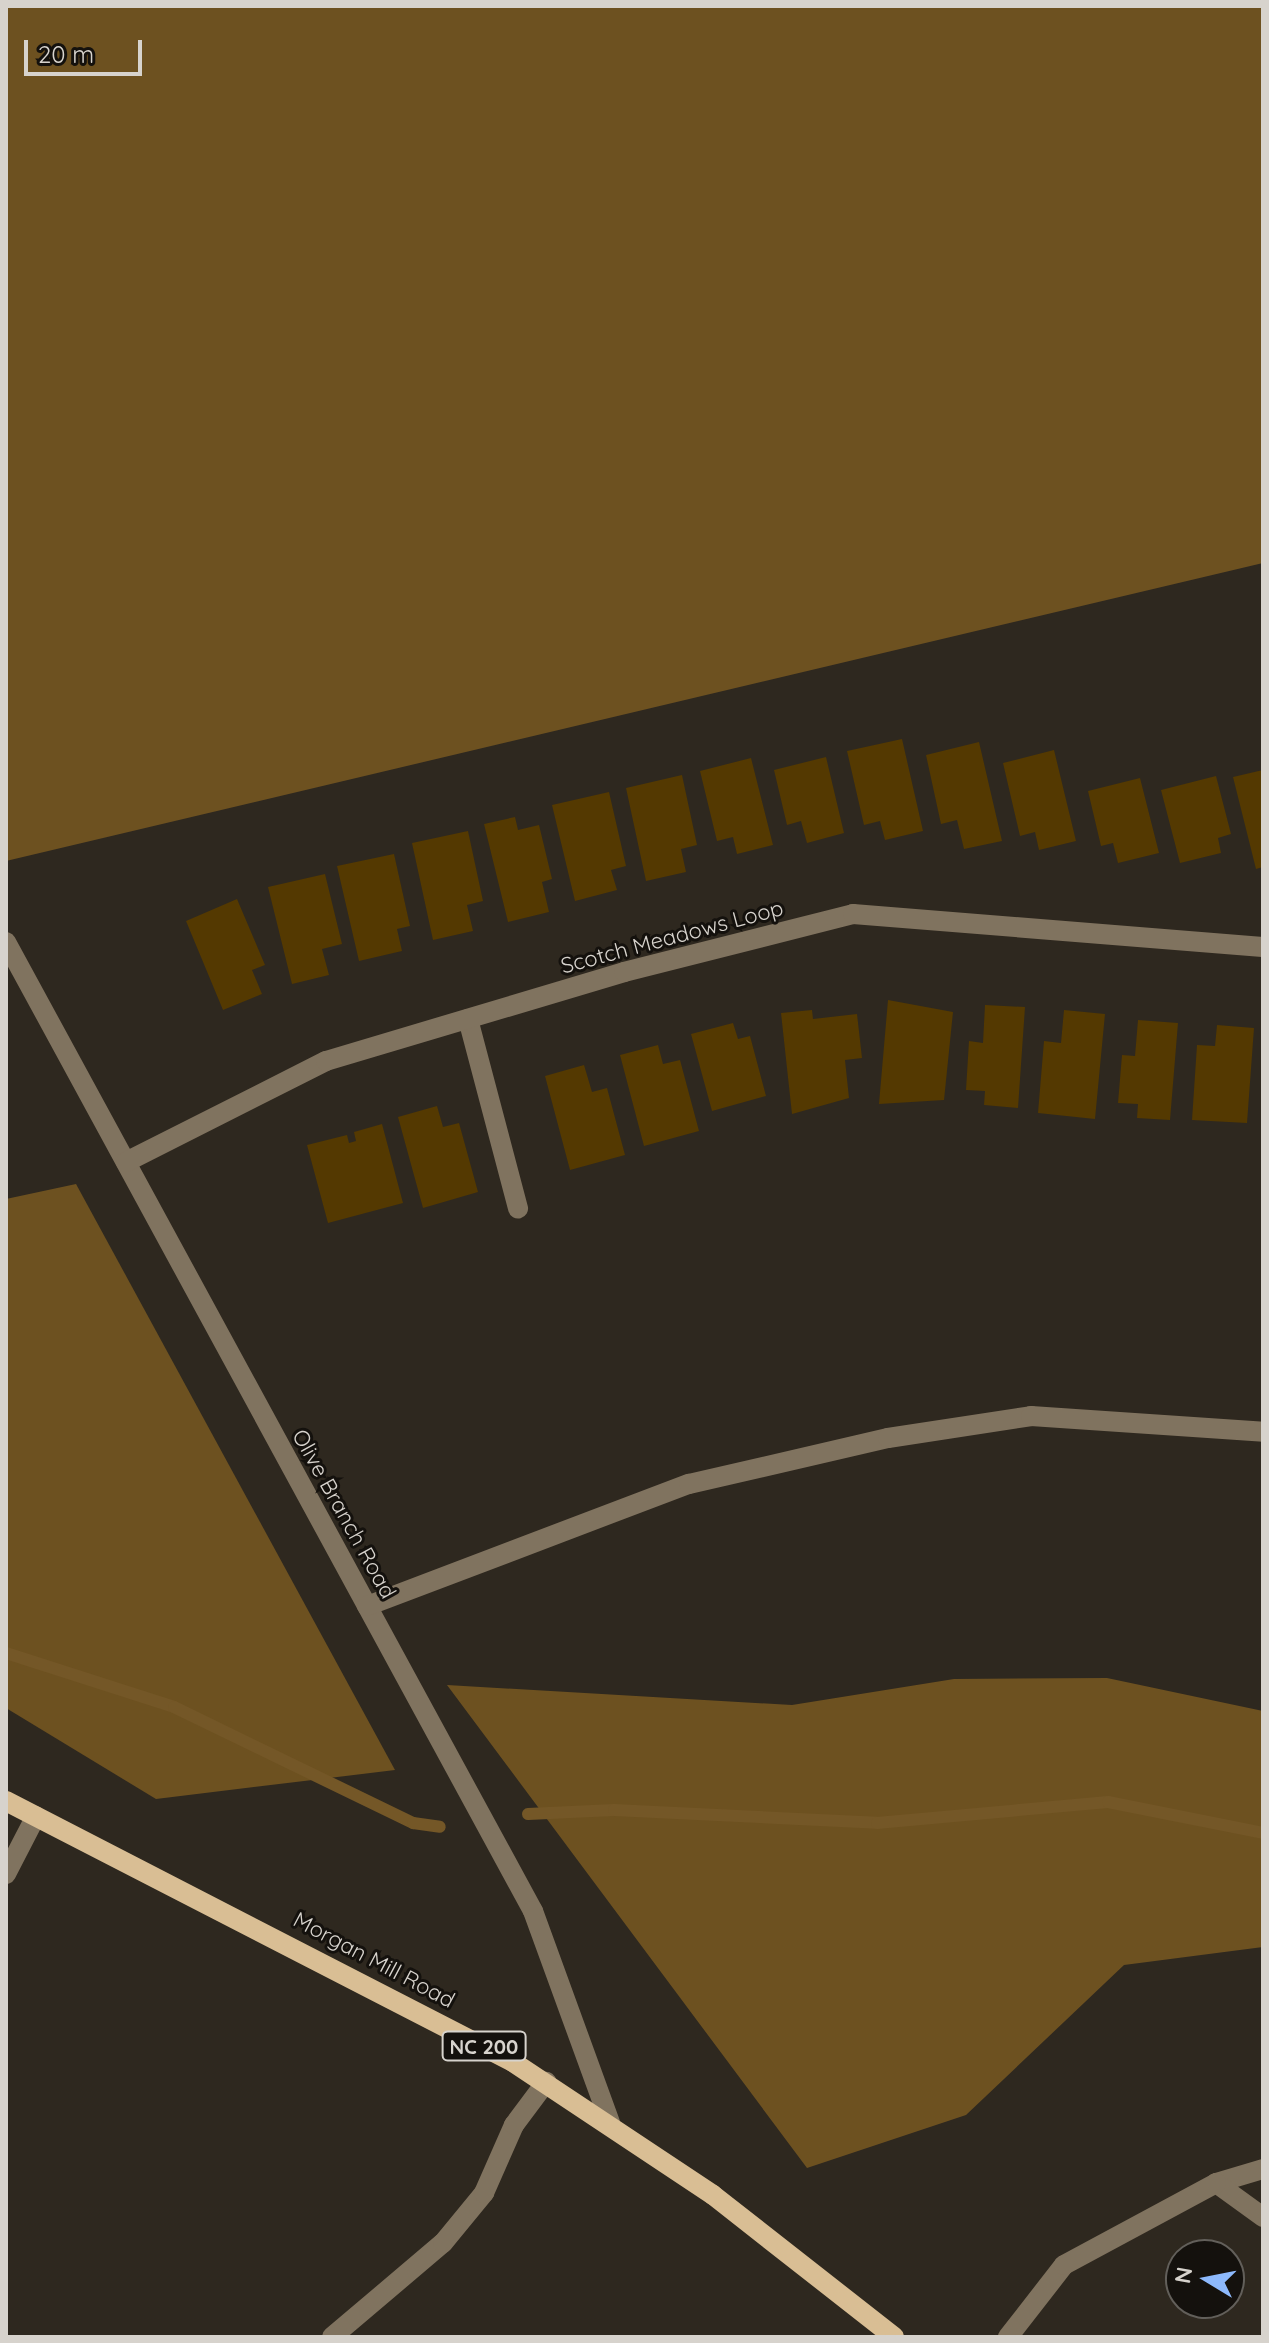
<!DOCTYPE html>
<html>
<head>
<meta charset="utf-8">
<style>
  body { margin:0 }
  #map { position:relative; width:1269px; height:2343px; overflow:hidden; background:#2e281f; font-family:Quicksand,sans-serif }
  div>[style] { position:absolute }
  .forest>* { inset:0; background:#6d5120 }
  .stream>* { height:12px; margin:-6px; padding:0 6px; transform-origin:6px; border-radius:6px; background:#745727 }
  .building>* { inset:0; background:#543901 }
  .minor>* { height:20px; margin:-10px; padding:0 10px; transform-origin:10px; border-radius:10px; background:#80735f }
  .major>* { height:20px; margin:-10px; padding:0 10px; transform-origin:10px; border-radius:10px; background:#d9be94 }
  span { translate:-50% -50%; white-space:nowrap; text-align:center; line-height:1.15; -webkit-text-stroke:6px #14110d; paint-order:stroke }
  .shield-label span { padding:2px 6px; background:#14110d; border:2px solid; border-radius:6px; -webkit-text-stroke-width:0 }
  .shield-label { font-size:20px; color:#d7d3cd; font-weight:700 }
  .street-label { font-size:22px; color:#d7d3cd }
  .frame { position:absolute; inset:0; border:8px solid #d7d3cd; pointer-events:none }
  .north { position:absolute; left:1165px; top:2239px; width:80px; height:80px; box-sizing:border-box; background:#14110d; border:2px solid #625f5a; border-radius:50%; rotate:280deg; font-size:22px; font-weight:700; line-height:32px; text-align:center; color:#d7d3cd }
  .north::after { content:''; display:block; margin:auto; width:28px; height:36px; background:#8db9fc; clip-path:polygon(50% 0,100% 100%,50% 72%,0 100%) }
  .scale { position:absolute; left:24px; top:40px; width:118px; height:36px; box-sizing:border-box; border:4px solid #d7d3cd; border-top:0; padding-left:10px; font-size:24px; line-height:28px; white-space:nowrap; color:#d7d3cd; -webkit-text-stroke:6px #14110d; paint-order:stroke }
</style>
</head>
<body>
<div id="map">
  <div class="forest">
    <div style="clip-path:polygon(6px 6px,1263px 6px,1263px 563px,6px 861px)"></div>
    <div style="clip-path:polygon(76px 1184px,395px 1770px,156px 1799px,6px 1708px,6px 1199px)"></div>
    <div style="clip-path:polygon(1107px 1678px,1263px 1711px,1263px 1947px,1124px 1965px,966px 2115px,807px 2168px,447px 1685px,792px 1705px,954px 1679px)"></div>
  </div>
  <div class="stream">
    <div style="left:6px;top:1653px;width:176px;rotate:17.8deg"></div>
    <div style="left:174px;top:1707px;width:266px;rotate:25.9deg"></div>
    <div style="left:413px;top:1823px;width:27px;rotate:8deg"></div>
    <div style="left:528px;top:1814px;width:86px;rotate:-2.7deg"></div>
    <div style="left:614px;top:1810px;width:263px;rotate:2.8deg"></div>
    <div style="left:877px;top:1823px;width:232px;rotate:-5.2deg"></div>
    <div style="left:1108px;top:1802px;width:158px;rotate:11.3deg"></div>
  </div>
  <div class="building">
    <div style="clip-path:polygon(902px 739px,923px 831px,885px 840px,880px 821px,864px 825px,847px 751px)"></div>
    <div style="clip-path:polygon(979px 742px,1002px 841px,964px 849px,957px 820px,941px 824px,926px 755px)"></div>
    <div style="clip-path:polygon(1054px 750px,1076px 841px,1039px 850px,1035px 832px,1020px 836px,1003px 763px)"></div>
    <div style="clip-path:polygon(826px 757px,844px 833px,807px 843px,801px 821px,787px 825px,774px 770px)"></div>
    <div style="clip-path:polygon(751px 758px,773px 845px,737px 854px,733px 837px,717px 841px,700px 771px)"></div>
    <div style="clip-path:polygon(1263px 770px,1263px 867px,1256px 869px,1233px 777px)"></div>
    <div style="clip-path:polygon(682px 775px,697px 845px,681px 849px,686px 872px,646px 881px,626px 788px)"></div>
    <div style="clip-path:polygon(1216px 776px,1231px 834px,1218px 838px,1221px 853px,1180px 863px,1161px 790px)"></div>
    <div style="clip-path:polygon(1140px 778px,1159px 853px,1118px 863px,1113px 843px,1101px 846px,1088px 791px)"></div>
    <div style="clip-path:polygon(609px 792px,626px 866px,611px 870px,617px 890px,575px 901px,552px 805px)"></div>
    <div style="clip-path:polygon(515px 817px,518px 830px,539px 825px,552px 879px,542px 882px,549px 912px,508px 922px,484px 824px)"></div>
    <div style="clip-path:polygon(468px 831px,483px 901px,467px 905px,473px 931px,433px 940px,412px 843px)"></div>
    <div style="clip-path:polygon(394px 854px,410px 926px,397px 929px,402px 951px,359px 961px,337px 866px)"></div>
    <div style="clip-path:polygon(325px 874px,342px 944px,322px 949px,329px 975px,292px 984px,268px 887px)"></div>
    <div style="clip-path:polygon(237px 899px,265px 965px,252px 970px,262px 994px,223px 1010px,186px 921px)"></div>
    <div style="clip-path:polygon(888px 1000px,953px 1012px,944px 1100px,879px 1104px)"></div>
    <div style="clip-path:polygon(985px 1005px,1025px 1007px,1018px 1108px,984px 1105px,985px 1091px,966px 1090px,969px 1041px,983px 1043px)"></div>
    <div style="clip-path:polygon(812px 1010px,813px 1019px,857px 1014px,862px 1058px,845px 1060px,849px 1098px,792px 1114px,781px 1013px)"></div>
    <div style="clip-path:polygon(1064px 1010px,1105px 1014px,1095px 1119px,1038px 1113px,1044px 1041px,1061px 1043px)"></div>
    <div style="clip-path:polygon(1138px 1020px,1178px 1023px,1170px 1120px,1137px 1118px,1138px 1104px,1118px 1103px,1122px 1055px,1135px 1056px)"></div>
    <div style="clip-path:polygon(733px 1023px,738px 1039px,750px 1036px,766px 1096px,712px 1111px,691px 1034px)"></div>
    <div style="clip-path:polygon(1217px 1025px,1254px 1028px,1247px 1123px,1192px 1120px,1197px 1045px,1215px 1046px)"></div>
    <div style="clip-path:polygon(658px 1045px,663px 1064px,680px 1060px,699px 1131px,644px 1146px,620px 1055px)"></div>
    <div style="clip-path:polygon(584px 1065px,592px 1092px,607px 1088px,625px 1155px,570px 1170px,545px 1076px)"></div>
    <div style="clip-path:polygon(437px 1106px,443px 1127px,459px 1123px,478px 1192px,423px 1208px,398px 1117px)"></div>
    <div style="clip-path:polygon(382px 1124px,403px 1203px,328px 1223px,307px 1145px,347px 1135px,349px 1143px,356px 1141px,354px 1132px)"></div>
  </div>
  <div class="minor">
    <div style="left:6px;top:942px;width:1103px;rotate:61.46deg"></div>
    <div style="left:533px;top:1911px;width:225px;rotate:70deg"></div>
    <div style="left:468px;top:1019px;width:196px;rotate:75.2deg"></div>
    <div style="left:126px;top:1162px;width:224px;rotate:-26.8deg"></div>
    <div style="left:326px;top:1061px;width:311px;rotate:-16.6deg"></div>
    <div style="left:624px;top:972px;width:236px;rotate:-14.2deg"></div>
    <div style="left:853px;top:914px;width:411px;rotate:4.6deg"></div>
    <div style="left:367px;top:1606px;width:344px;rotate:-20.8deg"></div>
    <div style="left:689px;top:1484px;width:204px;rotate:-13deg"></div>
    <div style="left:888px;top:1438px;width:145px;rotate:-8.7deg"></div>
    <div style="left:1031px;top:1416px;width:233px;rotate:3.9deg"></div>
    <div style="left:6px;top:1874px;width:65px;rotate:-62.7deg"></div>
    <div style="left:1263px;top:2169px;width:49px;rotate:163.4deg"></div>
    <div style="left:1216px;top:2183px;width:58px;rotate:35.9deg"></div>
    <div style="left:332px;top:2337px;width:145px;rotate:-40.3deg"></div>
    <div style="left:443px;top:2243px;width:65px;rotate:-50.6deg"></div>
    <div style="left:484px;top:2193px;width:74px;rotate:-66.2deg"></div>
    <div style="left:514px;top:2125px;width:54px;rotate:-53.3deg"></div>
    <div style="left:1008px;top:2337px;width:91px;rotate:-52.1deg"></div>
    <div style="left:1064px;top:2265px;width:173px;rotate:-28.3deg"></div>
  </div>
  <div class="major">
    <div style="left:6px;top:1801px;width:570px;rotate:27.24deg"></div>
    <div style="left:513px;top:2062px;width:240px;rotate:33.6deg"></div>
    <div style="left:713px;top:2195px;width:230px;rotate:38.1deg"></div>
  </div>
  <div class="shield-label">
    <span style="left:484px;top:2046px">NC 200</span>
  </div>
  <div class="street-label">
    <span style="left:672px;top:937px;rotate:-15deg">Scotch Meadows Loop</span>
    <span style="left:344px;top:1514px;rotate:61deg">Olive Branch Road</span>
    <span style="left:374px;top:1960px;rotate:28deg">Morgan Mill Road</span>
  </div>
  <div class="frame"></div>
  <div class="north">N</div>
  <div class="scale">20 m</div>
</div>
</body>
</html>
